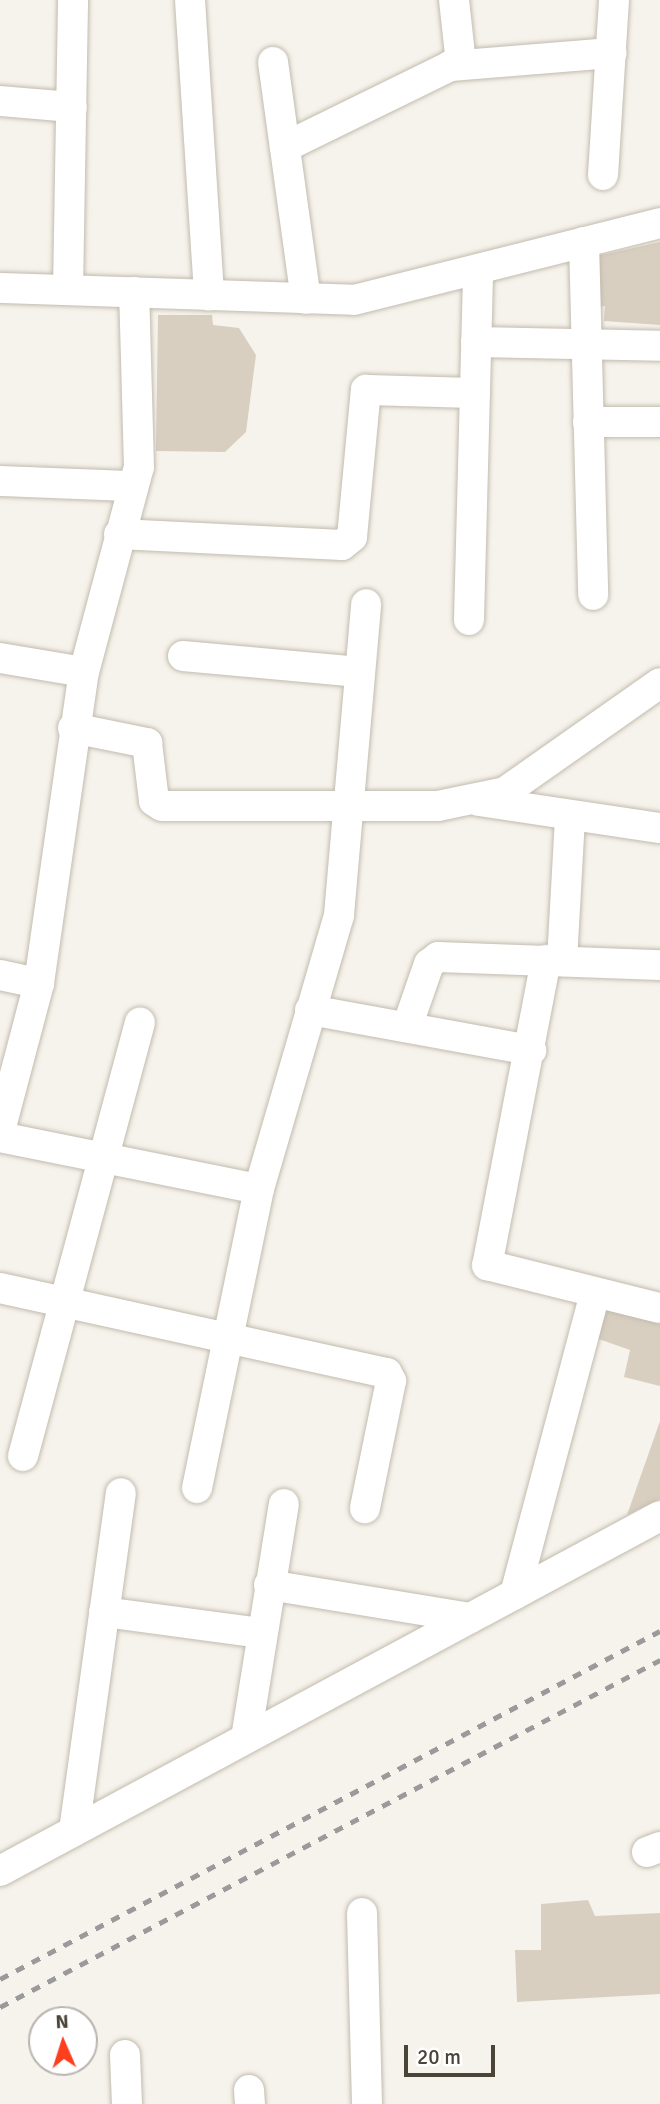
<!DOCTYPE html>
<html>
<head>
<meta charset="utf-8">
<style>
  body { margin:0 }
  #map { position:relative; width:660px; height:2104px; overflow:hidden; background:#f6f3ec; font-family:Signika,sans-serif }
  div>[style] { position:absolute }
  .building>* { inset:0; background:#d8cfc1 }
  .roads { filter:drop-shadow(0 0 2px #c2bbae) drop-shadow(0 0 2px #c2bbae) }
  .minor>* { height:30px; margin:-15px; padding:0 15px; transform-origin:15px; border-radius:15px; background:#fff }
  .rail>* { height:5px; margin-top:-2.5px; transform-origin:0; background:repeating-linear-gradient(90deg,#9a9a9a 0 9px,transparent 0 18px) }
  span { translate:-50% -50%; white-space:nowrap; text-align:center; line-height:1.15; -webkit-text-stroke:5px #fff; paint-order:stroke }
  .north { position:absolute; left:28px; top:2006px; width:70px; height:70px; box-sizing:border-box; background:#fff; border:2px solid #b7b4b0; border-radius:50%; rotate:357deg; font-size:19px; font-weight:700; line-height:28px; text-align:center; color:#4b4439 }
  .north::after { content:''; display:block; margin:auto; width:24px; height:32px; background:#fc3f1d; clip-path:polygon(50% 0,100% 100%,50% 72%,0 100%) }
  .scale { position:absolute; left:404px; top:2045px; width:91px; height:32px; box-sizing:border-box; border:4px solid #4b4439; border-top:0; padding-left:9px; font-size:21px; line-height:24px; white-space:nowrap; color:#4b4439; -webkit-text-stroke:5px #fff; paint-order:stroke }
</style>
</head>
<body>
<div id="map">
  <div class="building">
    <div style="clip-path:polygon(660px 242px,660px 325px,604px 321px,605px 306px,598px 307px,597px 256px)"></div>
    <div style="clip-path:polygon(158px 315px,212px 315px,213px 325px,239px 328px,256px 355px,246px 432px,225px 452px,156px 451px)"></div>
    <div style="clip-path:polygon(604px 1299px,660px 1313px,660px 1386px,624px 1377px,630px 1350px,593px 1337px)"></div>
    <div style="clip-path:polygon(660px 1421px,660px 1499px,627px 1515px)"></div>
    <div style="clip-path:polygon(588px 1900px,595px 1916px,660px 1913px,660px 1994px,517px 2002px,515px 1950px,541px 1950px,541px 1904px)"></div>
  </div>
  <div class="roads">
    <div class="minor">
      <div style="left:190px;top:0;width:296px;rotate:86.3deg"></div>
      <div style="left:454px;top:0;width:63px;rotate:83.7deg"></div>
      <div style="left:273px;top:62px;width:239px;rotate:82.1deg"></div>
      <div style="left:0;top:101px;width:72px;rotate:4.8deg"></div>
      <div style="left:285px;top:147px;width:184px;rotate:-26.1deg"></div>
      <div style="left:450px;top:66px;width:162px;rotate:-4.6deg"></div>
      <div style="left:603px;top:175px;width:175px;rotate:-86.4deg"></div>
      <div style="left:584px;top:242px;width:353px;rotate:88.5deg"></div>
      <div style="left:0;top:288px;width:354px;rotate:1.9deg"></div>
      <div style="left:354px;top:300px;width:316px;rotate:-14.1deg"></div>
      <div style="left:68px;top:290px;width:290px;rotate:-89deg"></div>
      <div style="left:476px;top:342px;width:184px;rotate:1.2deg"></div>
      <div style="left:588px;top:422px;width:72px"></div>
      <div style="left:0;top:481px;width:133px;rotate:2.2deg"></div>
      <div style="left:119px;top:534px;width:223px;rotate:2.8deg"></div>
      <div style="left:342px;top:545px;width:13px;rotate:-39deg"></div>
      <div style="left:352px;top:537px;width:148px;rotate:-84.6deg"></div>
      <div style="left:366px;top:390px;width:109px;rotate:1.6deg"></div>
      <div style="left:469px;top:620px;width:351px;rotate:-88.5deg"></div>
      <div style="left:183px;top:656px;width:177px;rotate:5.2deg"></div>
      <div style="left:0;top:658px;width:85px;rotate:9.5deg"></div>
      <div style="left:73px;top:728px;width:76px;rotate:11.5deg"></div>
      <div style="left:147px;top:743px;width:58px;rotate:83.1deg"></div>
      <div style="left:154px;top:801px;width:9px;rotate:32deg"></div>
      <div style="left:162px;top:806px;width:276px"></div>
      <div style="left:438px;top:806px;width:68px;rotate:-11.8deg"></div>
      <div style="left:505px;top:792px;width:189px;rotate:-35.1deg"></div>
      <div style="left:479px;top:801px;width:183px;rotate:8.5deg"></div>
      <div style="left:546px;top:960px;width:311px;rotate:100.9deg"></div>
      <div style="left:487px;top:1265px;width:178px;rotate:14deg"></div>
      <div style="left:562px;top:961px;width:144px;rotate:-86.8deg"></div>
      <div style="left:0;top:975px;width:40px;rotate:12deg"></div>
      <div style="left:310px;top:1010px;width:225px;rotate:10.3deg"></div>
      <div style="left:407px;top:1027px;width:67px;rotate:-70.8deg"></div>
      <div style="left:429px;top:964px;width:11px;rotate:-38deg"></div>
      <div style="left:438px;top:957px;width:222px;rotate:2.1deg"></div>
      <div style="left:0;top:1131px;width:153px;rotate:-75.2deg"></div>
      <div style="left:39px;top:983px;width:314px;rotate:-81.8deg"></div>
      <div style="left:84px;top:672px;width:212px;rotate:-75deg"></div>
      <div style="left:139px;top:467px;width:175px;rotate:-91.6deg"></div>
      <div style="left:0;top:1137px;width:264px;rotate:11.4deg"></div>
      <div style="left:0;top:1288px;width:396px;rotate:12.4deg"></div>
      <div style="left:387px;top:1373px;width:9px;rotate:63deg"></div>
      <div style="left:391px;top:1381px;width:130px;rotate:101.6deg"></div>
      <div style="left:23px;top:1456px;width:449px;rotate:-74.9deg"></div>
      <div style="left:197px;top:1488px;width:305px;rotate:-78.3deg"></div>
      <div style="left:259px;top:1189px;width:285px;rotate:-73.7deg"></div>
      <div style="left:339px;top:915px;width:312px;rotate:-85deg"></div>
      <div style="left:269px;top:1585px;width:204px;rotate:9.3deg"></div>
      <div style="left:515px;top:1594px;width:311px;rotate:-75.1deg"></div>
      <div style="left:104px;top:1612px;width:159px;rotate:7.6deg"></div>
      <div style="left:246px;top:1738px;width:237px;rotate:-80.8deg"></div>
      <div style="left:74px;top:1831px;width:341px;rotate:-82.1deg"></div>
      <div style="left:647px;top:1852px;width:14px;rotate:-21deg"></div>
      <div style="left:0;top:1871px;width:749px;rotate:-28.27deg"></div>
      <div style="left:362px;top:1913px;width:191px;rotate:88.5deg"></div>
      <div style="left:125px;top:2055px;width:49px;rotate:87.7deg"></div>
      <div style="left:249px;top:2090px;width:14px;rotate:86deg"></div>
    </div>
  </div>
  <div class="rail">
    <div style="left:0;top:1979px;width:746px;rotate:-27.8deg"></div>
    <div style="left:0;top:2007px;width:746px;rotate:-27.73deg"></div>
  </div>
  <div class="north">N</div>
  <div class="scale">20 m</div>
</div>
</body>
</html>
